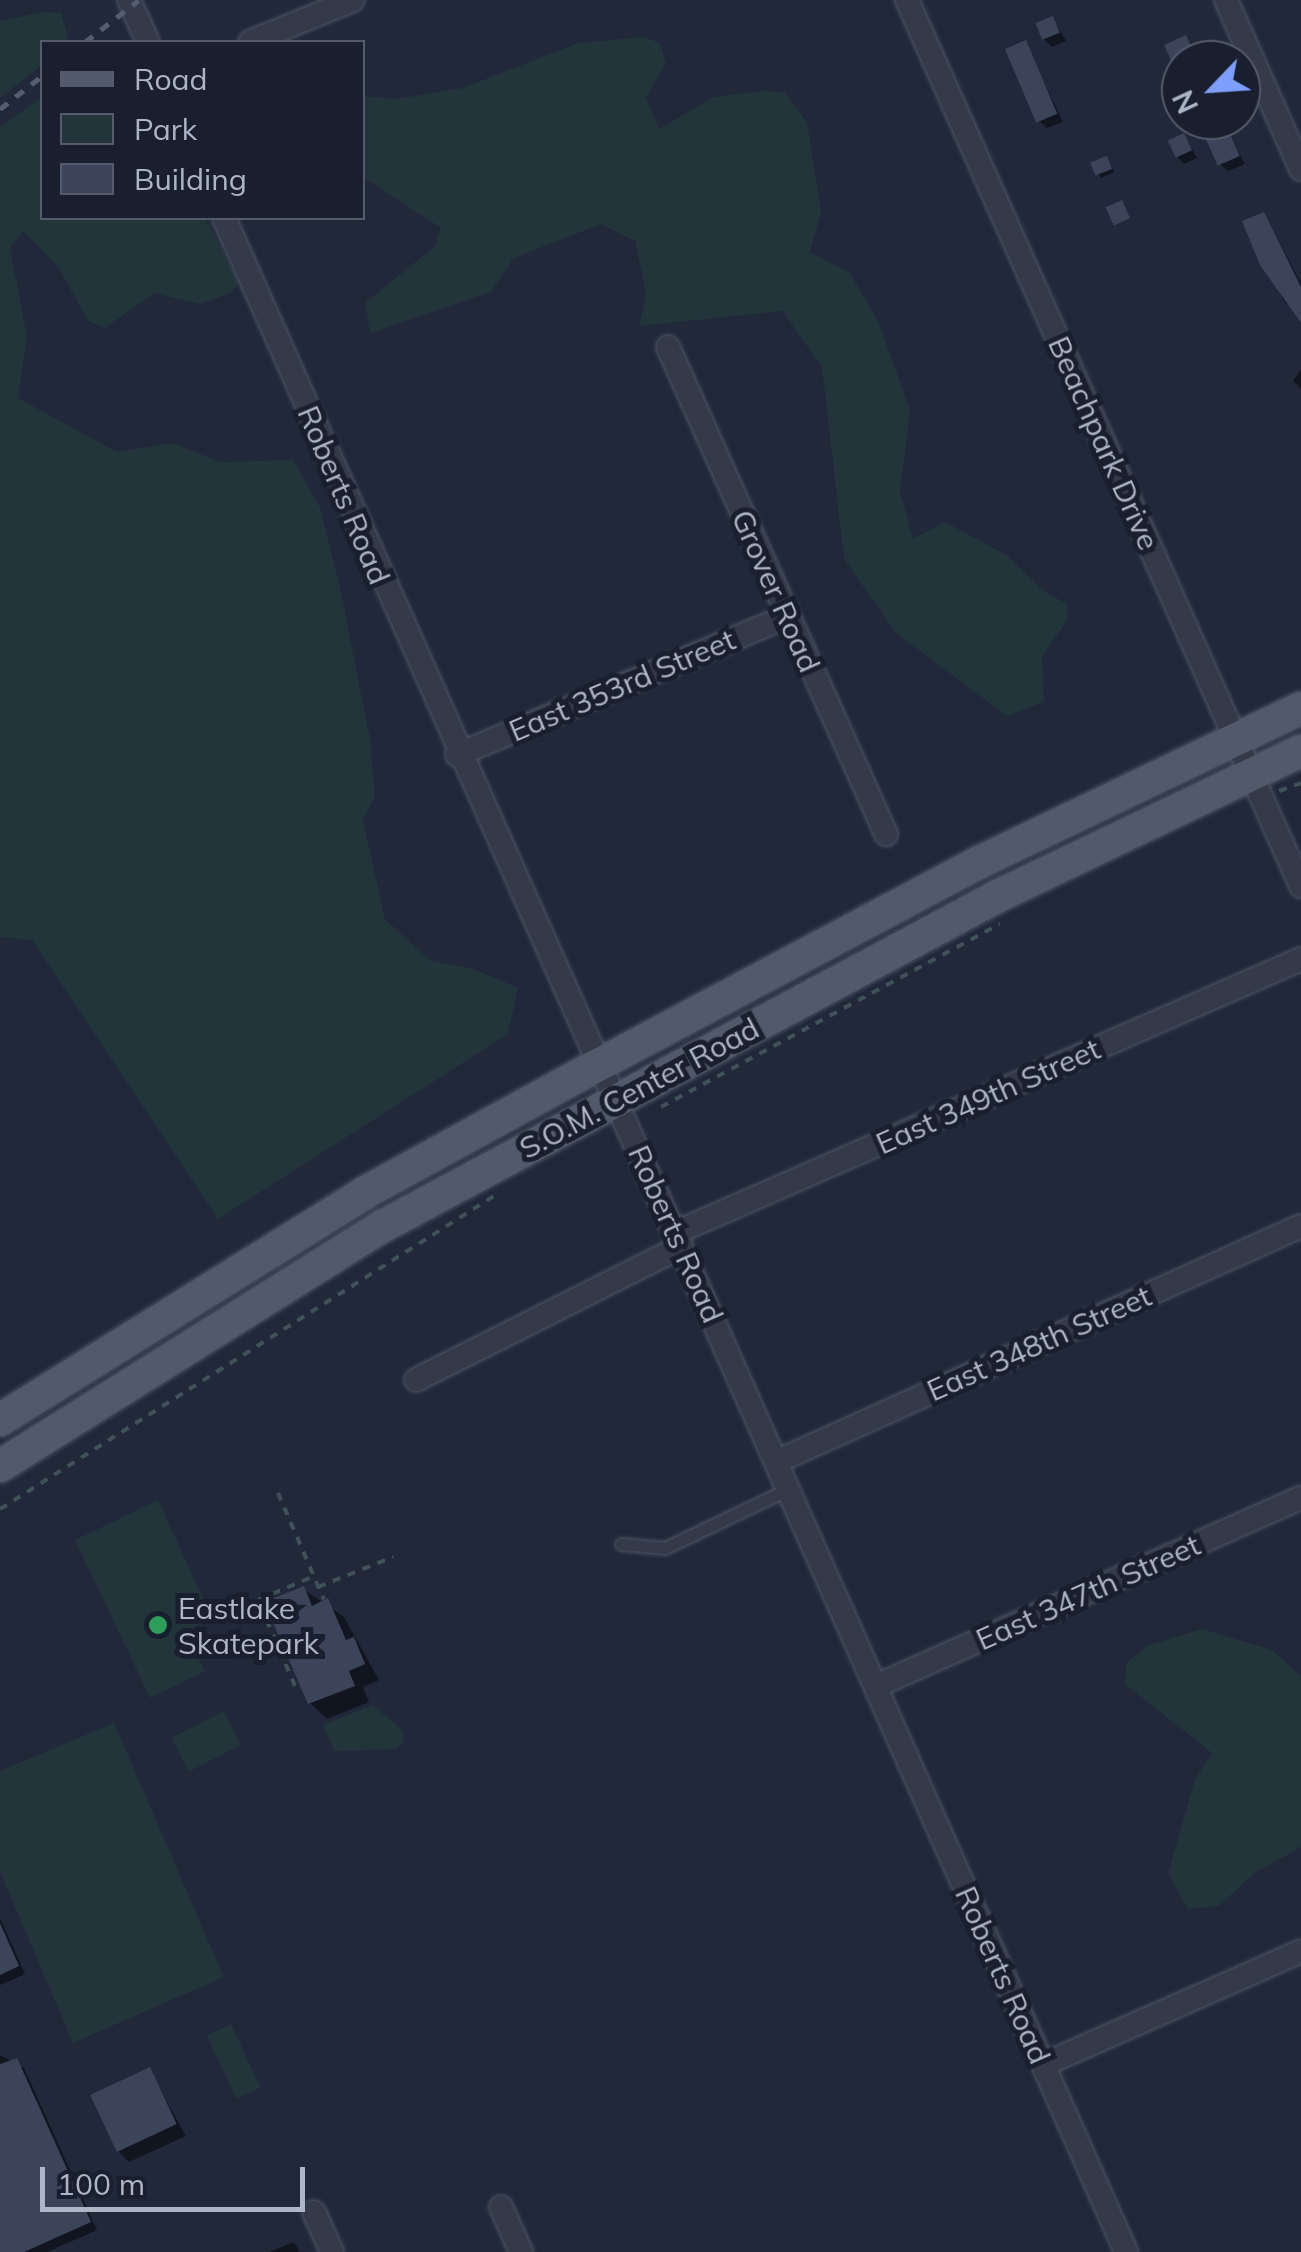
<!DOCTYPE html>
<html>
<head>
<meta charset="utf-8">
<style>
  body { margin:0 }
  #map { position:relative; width:1301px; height:2252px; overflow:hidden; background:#20283a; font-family:Mulish,sans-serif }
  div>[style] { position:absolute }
  .green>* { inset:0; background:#22353b; transform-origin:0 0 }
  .shadow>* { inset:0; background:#0007 }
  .building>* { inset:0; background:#3c445a; transform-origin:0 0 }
  .path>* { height:4px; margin-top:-2px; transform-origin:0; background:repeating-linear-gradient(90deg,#405258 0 8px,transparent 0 16px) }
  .roads { filter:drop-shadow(0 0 2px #4e5565) drop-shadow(0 0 2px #4e5565) }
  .service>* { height:11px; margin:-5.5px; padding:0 5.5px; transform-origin:5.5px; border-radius:5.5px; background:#343a4a }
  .minor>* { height:22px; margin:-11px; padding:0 11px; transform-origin:11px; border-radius:11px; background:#343a4a }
  .primary>* { height:32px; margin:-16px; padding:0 16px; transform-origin:16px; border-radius:16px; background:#52596a }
  .rail>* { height:5px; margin-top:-2.5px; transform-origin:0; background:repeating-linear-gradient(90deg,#555d71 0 10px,transparent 0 20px) }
  .dots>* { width:28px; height:28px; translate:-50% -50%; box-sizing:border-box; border:5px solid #191f2f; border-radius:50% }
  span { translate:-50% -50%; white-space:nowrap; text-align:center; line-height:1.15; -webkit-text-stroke:10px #191f2f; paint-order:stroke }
  .street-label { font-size:30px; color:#aeb5c6 }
  .poi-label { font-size:30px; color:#aeb5c6 }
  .left { translate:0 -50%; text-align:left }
  .legend { position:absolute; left:40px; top:40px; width:325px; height:180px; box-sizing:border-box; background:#191f2f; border:2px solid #555b6b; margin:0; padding:12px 18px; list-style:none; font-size:30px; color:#aeb5c6 }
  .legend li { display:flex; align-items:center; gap:20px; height:50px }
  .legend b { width:50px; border:2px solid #555b6b }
  .north { position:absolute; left:1161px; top:40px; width:100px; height:100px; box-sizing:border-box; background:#191f2f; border:2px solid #555b6b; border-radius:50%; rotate:245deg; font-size:28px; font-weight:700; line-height:40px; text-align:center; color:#aeb5c6 }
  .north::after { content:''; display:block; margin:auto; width:35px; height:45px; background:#7e9efc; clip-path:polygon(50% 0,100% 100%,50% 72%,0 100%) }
  .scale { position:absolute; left:40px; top:2167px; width:265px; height:45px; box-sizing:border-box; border:5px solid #aeb5c6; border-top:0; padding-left:12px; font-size:30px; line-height:35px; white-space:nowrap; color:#aeb5c6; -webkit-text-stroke:8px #191f2f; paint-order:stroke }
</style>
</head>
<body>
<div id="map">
  <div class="green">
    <div style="clip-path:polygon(42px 12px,61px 13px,69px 42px,42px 42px,42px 65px,0 98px,0 21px)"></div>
    <div style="clip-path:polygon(644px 37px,660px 43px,666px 64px,646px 97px,659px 129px,714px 97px,761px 91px,785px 92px,807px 122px,821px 212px,810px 252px,850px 273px,878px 321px,910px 410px,900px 491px,913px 539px,945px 522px,1005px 554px,1045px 592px,1067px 604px,1067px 620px,1042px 657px,1044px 702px,1007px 716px,896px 633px,844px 559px,822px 367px,782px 311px,639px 326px,646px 294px,635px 241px,601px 224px,514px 258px,491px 292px,370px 333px,365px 303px,435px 246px,441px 228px,363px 177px,363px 96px,397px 99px,463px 88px,578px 43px)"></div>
    <div style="clip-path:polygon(42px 97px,42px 218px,205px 218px,239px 282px,231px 293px,200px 304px,154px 293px,105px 328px,88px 321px,59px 268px,23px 231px,10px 248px,27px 336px,18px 398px,117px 452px,172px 443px,220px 462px,293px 460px,320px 507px,341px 592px,370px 738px,375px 796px,363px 820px,385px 919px,431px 961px,474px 969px,518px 988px,508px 1034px,218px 1219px,32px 940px,0 937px,0 127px)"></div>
    <div style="clip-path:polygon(158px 1500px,212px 1618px,186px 1631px,205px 1671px,150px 1698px,75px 1540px)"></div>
    <div style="clip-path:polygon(1202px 1629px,1272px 1650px,1301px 1676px,1301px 1847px,1253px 1874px,1219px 1906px,1188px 1909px,1168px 1873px,1195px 1779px,1212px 1753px,1125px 1684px,1127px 1662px,1149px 1645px)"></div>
    <div style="clip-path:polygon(373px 1705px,403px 1731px,403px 1742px,396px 1749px,334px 1751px,323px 1725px)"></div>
    <div style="left:224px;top:1711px;width:38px;height:59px;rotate:63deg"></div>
    <div style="clip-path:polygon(114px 1723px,224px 1977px,73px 2043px,0 1872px,0 1771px)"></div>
    <div style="left:231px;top:2024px;width:70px;height:27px;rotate:65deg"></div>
  </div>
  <div class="shadow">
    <div style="clip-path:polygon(1053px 19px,1066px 41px,1052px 47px,1044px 39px)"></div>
    <div style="clip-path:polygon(1185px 38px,1199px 60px,1181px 60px,1181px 75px,1167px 46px)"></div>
    <div style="clip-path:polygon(1025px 43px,1063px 122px,1047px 128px,1039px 121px)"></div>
    <div style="clip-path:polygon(1224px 126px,1245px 164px,1228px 171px,1220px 164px)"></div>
    <div style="clip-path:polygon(1184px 136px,1197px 158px,1184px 164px,1176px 156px)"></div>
    <div style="clip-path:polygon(1107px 159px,1114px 172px,1101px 178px,1098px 174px)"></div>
    <div style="clip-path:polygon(1264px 214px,1301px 283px,1301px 320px,1284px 301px,1246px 222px)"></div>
    <div style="clip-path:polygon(1301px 370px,1301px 389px,1293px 381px)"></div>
    <div style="clip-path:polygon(303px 1589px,344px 1617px,379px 1680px,363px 1687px,369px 1702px,327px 1719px,310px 1703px)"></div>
    <div style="clip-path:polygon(0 1918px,25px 1974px,0 1985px)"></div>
    <div style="clip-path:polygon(0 2055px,24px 2068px,97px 2230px,47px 2252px,0 2252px)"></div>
    <div style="clip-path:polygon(149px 2070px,186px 2136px,129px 2162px,117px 2150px)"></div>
    <div style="clip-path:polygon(294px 2242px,300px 2252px,269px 2252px)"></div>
  </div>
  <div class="building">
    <div style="left:1053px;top:16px;width:18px;height:19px;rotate:68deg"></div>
    <div style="clip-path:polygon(1186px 35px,1197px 60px,1171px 60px,1164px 45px)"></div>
    <div style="left:1026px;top:40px;width:80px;height:23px;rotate:67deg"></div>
    <div style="left:1225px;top:123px;width:36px;height:24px;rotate:66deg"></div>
    <div style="left:1184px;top:133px;width:19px;height:18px;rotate:65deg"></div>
    <div style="left:1107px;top:156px;width:14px;height:18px;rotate:69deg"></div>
    <div style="left:1122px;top:200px;width:20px;height:18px;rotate:66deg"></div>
    <div style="clip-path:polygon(1264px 212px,1301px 287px,1301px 323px,1260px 265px,1242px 221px)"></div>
    <div style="clip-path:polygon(304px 1586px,312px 1606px,328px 1598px,346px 1640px,354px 1637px,365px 1664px,349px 1671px,355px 1686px,308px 1704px,264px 1602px)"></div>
    <div style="clip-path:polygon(0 1923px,19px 1966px,0 1975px)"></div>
    <div style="clip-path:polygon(17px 2058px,91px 2222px,24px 2252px,0 2252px,0 2064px)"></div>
    <div style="left:150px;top:2067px;width:63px;height:66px;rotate:65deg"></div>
  </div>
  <div class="path">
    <div style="left:1279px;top:791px;width:23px;rotate:-20deg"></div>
    <div style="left:661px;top:1107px;width:385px;rotate:-28.4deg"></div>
    <div style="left:278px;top:1493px;width:116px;rotate:66.7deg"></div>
    <div style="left:0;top:1509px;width:585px;rotate:-32.36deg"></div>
    <div style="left:318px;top:1587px;width:81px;rotate:-21.8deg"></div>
    <div style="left:295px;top:1686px;width:94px;rotate:-113.3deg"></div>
    <div style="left:258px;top:1600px;width:61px;rotate:-23.2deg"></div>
  </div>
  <div class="roads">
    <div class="service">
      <div style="left:621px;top:1544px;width:44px;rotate:5.2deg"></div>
      <div style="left:665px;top:1548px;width:139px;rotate:-25.6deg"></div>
    </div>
    <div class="minor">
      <div style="left:129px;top:0;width:46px;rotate:65.7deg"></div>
      <div style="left:907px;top:0;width:970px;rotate:66.03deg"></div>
      <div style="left:1226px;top:0;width:185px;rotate:66.1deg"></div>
      <div style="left:250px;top:42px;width:111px;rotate:-22.2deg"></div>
      <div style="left:224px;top:218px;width:2225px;rotate:66.08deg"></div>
      <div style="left:668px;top:347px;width:534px;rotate:65.88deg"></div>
      <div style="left:457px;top:755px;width:358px;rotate:-22.8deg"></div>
      <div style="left:675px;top:1233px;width:683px;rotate:-23.64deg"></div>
      <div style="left:416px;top:1380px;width:297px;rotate:-26.7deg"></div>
      <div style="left:778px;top:1461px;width:573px;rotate:-24.2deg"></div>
      <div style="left:876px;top:1686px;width:465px;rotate:-23.9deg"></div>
      <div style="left:1043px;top:2065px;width:282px;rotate:-23.8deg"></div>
      <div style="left:501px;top:2207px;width:49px;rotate:66deg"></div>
      <div style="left:314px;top:2212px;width:44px;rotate:65.8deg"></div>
    </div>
    <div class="primary">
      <div style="left:0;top:1420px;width:429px;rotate:-31.9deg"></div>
      <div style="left:364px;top:1193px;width:267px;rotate:-28.7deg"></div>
      <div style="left:598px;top:1065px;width:433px;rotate:-28deg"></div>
      <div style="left:980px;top:862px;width:356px;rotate:-25.6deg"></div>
      <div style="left:0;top:1466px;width:452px;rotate:-32.1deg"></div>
      <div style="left:383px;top:1226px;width:698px;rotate:-28.22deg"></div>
      <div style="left:998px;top:896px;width:336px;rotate:-25.6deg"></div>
    </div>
  </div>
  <div class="rail">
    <div style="left:85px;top:42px;width:68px;rotate:-37.9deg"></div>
    <div style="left:0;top:109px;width:53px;rotate:-38.2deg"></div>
  </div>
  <div class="dots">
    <div style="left:158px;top:1625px;background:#2e9e5b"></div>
  </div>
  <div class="street-label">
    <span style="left:1104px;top:443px;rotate:66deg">Beachpark Drive</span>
    <span style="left:344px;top:495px;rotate:67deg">Roberts Road</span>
    <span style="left:776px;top:591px;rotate:66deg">Grover Road</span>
    <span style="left:622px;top:685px;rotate:-23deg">East 353rd Street</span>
    <span style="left:639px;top:1088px;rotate:-28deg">S.O.M. Center Road</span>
    <span style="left:988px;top:1096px;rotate:-24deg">East 349th Street</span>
    <span style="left:676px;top:1234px;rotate:66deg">Roberts Road</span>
    <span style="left:1039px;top:1343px;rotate:-24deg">East 348th Street</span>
    <span style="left:1088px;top:1592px;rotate:-24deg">East 347th Street</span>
    <span style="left:1003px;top:1975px;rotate:66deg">Roberts Road</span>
  </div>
  <div class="poi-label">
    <span class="left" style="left:178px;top:1625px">Eastlake<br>Skatepark</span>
  </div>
  <ul class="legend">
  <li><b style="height:12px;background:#52596a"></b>Road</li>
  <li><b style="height:28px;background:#22353b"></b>Park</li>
  <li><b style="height:28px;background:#3c445a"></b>Building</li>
  </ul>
  <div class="north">N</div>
  <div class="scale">100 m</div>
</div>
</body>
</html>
